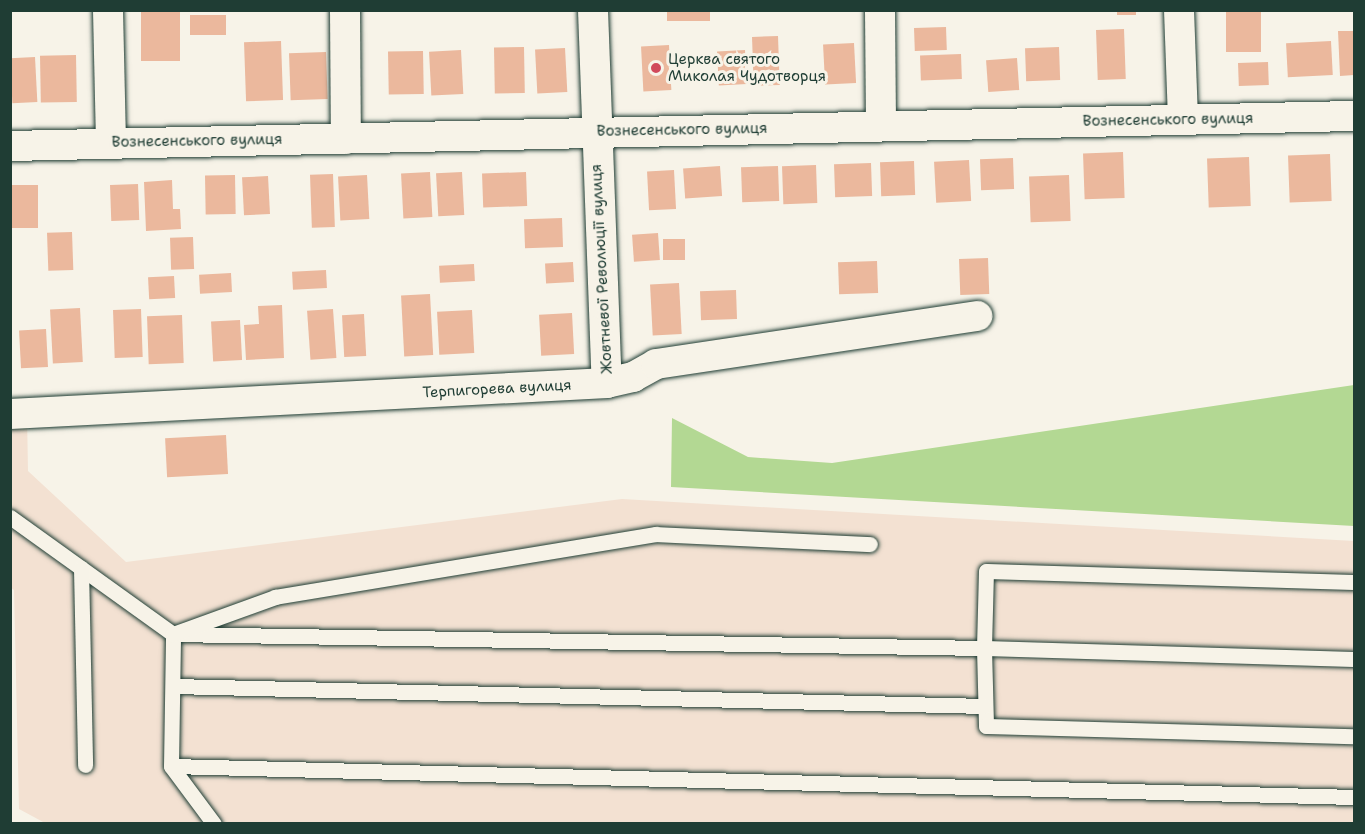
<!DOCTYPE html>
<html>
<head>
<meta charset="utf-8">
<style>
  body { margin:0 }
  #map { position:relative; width:1365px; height:834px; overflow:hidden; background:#f7f3e8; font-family:"Shantell Sans",sans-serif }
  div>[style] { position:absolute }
  .built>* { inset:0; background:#f3e1d2 }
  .green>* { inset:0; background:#b3d893 }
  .building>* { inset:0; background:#ebb89d; transform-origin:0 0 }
  .roads { filter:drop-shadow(0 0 2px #1f3d34) drop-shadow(0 0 2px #1f3d34) }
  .lane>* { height:15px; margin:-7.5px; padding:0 7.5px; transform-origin:7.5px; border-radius:7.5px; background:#f7f3e8 }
  .street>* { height:30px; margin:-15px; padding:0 15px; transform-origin:15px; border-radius:15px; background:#f7f3e8 }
  .dots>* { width:16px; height:16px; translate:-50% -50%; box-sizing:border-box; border:3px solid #f7f3e8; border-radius:50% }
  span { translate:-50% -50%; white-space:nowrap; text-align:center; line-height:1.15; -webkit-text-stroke:6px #f7f3e8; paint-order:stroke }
  .poi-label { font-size:15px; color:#1f3d34 }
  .left { translate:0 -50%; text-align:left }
  .street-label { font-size:15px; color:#1f3d34 }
  .frame { position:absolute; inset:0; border:12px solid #1f3d34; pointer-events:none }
</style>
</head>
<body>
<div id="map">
  <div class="built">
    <div style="clip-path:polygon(10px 414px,27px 414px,28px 471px,126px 562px,622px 499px,1354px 541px,1354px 823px,45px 823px,19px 809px,14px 590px,10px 587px)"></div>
  </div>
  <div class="green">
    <div style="clip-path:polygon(1354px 385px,1354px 526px,671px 487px,672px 418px,748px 457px,832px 463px)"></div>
  </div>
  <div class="building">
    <div style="left:141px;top:10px;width:39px;height:51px"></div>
    <div style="left:667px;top:10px;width:43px;height:11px"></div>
    <div style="left:1117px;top:10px;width:19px;height:5px"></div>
    <div style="left:1226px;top:10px;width:35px;height:42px"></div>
    <div style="left:226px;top:15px;width:20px;height:36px;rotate:90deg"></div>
    <div style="left:946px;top:27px;width:23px;height:32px;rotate:88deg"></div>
    <div style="left:1124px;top:29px;width:50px;height:28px;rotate:88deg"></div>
    <div style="clip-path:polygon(1338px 31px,1354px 31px,1354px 75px,1340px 76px)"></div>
    <div style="left:778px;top:36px;width:49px;height:26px;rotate:88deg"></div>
    <div style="left:281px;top:41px;width:59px;height:37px;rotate:88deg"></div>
    <div style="left:1331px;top:41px;width:34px;height:45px;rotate:87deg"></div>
    <div style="left:854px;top:43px;width:40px;height:31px;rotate:87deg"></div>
    <div style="left:669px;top:45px;width:45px;height:28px;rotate:87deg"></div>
    <div style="left:524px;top:47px;width:46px;height:30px;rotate:89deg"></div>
    <div style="left:1059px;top:47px;width:33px;height:34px;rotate:88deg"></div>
    <div style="left:565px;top:48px;width:44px;height:30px;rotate:87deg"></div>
    <div style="left:461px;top:50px;width:44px;height:32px;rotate:87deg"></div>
    <div style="left:745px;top:50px;width:34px;height:28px;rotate:87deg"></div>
    <div style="left:423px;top:51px;width:43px;height:35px;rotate:89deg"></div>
    <div style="left:326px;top:52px;width:47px;height:37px;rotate:88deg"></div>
    <div style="left:961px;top:54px;width:25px;height:41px;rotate:88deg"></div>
    <div style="left:76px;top:55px;width:47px;height:36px;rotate:89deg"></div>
    <div style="left:35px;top:57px;width:45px;height:25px;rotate:87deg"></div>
    <div style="left:1017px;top:58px;width:32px;height:31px;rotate:86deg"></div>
    <div style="left:1268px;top:62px;width:23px;height:30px;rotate:88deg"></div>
    <div style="left:1123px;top:152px;width:46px;height:40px;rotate:88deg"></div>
    <div style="left:1330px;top:154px;width:47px;height:42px;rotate:88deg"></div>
    <div style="left:1249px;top:157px;width:49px;height:42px;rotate:88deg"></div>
    <div style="left:1013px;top:158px;width:31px;height:33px;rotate:88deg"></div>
    <div style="left:969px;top:160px;width:41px;height:35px;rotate:87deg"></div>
    <div style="left:914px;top:161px;width:34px;height:34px;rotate:88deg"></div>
    <div style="left:871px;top:163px;width:33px;height:37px;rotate:88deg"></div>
    <div style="left:816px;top:165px;width:38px;height:34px;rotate:88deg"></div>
    <div style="left:720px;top:166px;width:30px;height:37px;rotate:86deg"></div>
    <div style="left:778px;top:166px;width:35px;height:37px;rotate:88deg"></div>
    <div style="left:674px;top:170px;width:39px;height:27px;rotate:87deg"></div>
    <div style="left:430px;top:172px;width:45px;height:29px;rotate:87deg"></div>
    <div style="left:462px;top:172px;width:43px;height:26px;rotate:87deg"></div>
    <div style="left:526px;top:172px;width:34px;height:44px;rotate:88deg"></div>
    <div style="left:333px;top:174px;width:53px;height:23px;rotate:88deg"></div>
    <div style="left:235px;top:175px;width:39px;height:30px;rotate:89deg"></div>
    <div style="left:367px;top:175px;width:44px;height:29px;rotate:87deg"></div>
    <div style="left:1069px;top:175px;width:46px;height:40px;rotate:88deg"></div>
    <div style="left:268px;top:176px;width:38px;height:26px;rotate:87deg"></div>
    <div style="clip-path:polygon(172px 180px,173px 209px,180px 209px,181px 229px,146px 231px,144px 182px)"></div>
    <div style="left:138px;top:184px;width:36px;height:28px;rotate:88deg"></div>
    <div style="left:10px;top:185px;width:28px;height:43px"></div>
    <div style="left:562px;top:218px;width:29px;height:38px;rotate:88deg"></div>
    <div style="left:72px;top:232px;width:38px;height:25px;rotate:88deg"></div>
    <div style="left:658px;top:233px;width:27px;height:26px;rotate:86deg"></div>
    <div style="left:193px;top:237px;width:32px;height:23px;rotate:88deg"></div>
    <div style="left:663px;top:239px;width:22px;height:21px"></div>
    <div style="left:988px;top:258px;width:36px;height:29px;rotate:88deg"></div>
    <div style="left:877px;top:261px;width:32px;height:39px;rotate:88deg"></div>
    <div style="left:573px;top:262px;width:20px;height:28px;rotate:87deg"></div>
    <div style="left:474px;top:264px;width:17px;height:35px;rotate:87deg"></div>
    <div style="left:326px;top:270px;width:18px;height:34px;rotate:87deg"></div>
    <div style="left:231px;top:273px;width:19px;height:32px;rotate:87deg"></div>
    <div style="left:174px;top:276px;width:22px;height:26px;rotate:87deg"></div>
    <div style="left:679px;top:283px;width:51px;height:29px;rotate:87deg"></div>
    <div style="left:736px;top:290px;width:29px;height:36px;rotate:88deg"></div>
    <div style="left:430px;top:294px;width:61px;height:29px;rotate:87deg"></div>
    <div style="clip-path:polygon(282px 305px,284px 358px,246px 360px,244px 325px,259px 324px,258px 306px)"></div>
    <div style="left:80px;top:308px;width:54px;height:30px;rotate:87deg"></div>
    <div style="left:141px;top:309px;width:48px;height:28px;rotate:88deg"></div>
    <div style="left:333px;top:309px;width:49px;height:26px;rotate:86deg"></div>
    <div style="left:472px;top:310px;width:43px;height:35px;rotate:87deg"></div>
    <div style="left:572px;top:313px;width:41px;height:33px;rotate:87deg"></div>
    <div style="left:364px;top:314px;width:42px;height:22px;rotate:87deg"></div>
    <div style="left:182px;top:315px;width:48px;height:35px;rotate:88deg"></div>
    <div style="left:240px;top:320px;width:40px;height:29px;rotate:87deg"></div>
    <div style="left:46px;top:329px;width:38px;height:27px;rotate:87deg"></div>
    <div style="left:226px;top:435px;width:39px;height:61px;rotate:87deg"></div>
  </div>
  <div class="roads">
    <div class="lane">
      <div style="left:10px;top:517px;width:201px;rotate:35.7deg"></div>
      <div style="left:173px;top:634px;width:811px;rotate:0.99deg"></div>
      <div style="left:984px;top:648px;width:370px;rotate:1.7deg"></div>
      <div style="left:81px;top:568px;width:197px;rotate:88.8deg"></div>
      <div style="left:1354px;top:582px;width:368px;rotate:-178.3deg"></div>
      <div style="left:986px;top:571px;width:77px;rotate:91.5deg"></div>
      <div style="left:984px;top:648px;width:78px;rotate:88.5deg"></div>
      <div style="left:986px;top:726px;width:368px;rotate:1.6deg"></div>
      <div style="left:173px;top:686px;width:811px;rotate:1.41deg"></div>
      <div style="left:171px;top:766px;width:1183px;rotate:1.5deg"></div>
      <div style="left:214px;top:824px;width:72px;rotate:-126.6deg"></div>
      <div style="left:171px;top:766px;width:132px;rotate:-89.1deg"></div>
      <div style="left:173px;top:634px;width:109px;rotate:-19.9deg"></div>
      <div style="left:275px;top:597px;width:386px;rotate:-9.4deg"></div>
      <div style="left:656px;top:534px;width:214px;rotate:2.7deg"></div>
    </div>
    <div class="street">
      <div style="left:108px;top:10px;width:133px;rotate:88.7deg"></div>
      <div style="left:345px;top:10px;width:129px;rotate:89.6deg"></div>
      <div style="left:593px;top:10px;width:373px;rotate:87.9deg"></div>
      <div style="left:880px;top:10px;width:115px;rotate:89.5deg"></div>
      <div style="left:1179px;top:10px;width:109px;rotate:87.9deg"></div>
      <div style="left:10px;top:146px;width:1344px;rotate:-1.28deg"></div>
      <div style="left:10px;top:414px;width:598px;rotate:-2.97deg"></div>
      <div style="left:607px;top:383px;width:27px;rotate:-13deg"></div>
      <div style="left:633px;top:377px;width:26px;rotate:-29deg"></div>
      <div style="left:656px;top:364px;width:325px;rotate:-8.5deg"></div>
    </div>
  </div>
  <div class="dots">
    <div style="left:656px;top:68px;background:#d1495b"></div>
  </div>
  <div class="poi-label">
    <span class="left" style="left:668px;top:68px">Церква святого<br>Миколая Чудотворця</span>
  </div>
  <div class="street-label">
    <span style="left:1168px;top:120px;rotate:-1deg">Вознесенського вулиця</span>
    <span style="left:682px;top:130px;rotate:-1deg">Вознесенського вулиця</span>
    <span style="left:197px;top:141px;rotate:-1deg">Вознесенського вулиця</span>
    <span style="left:602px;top:269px;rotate:-93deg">Жовтневої Революції вулиця</span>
    <span style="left:497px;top:389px;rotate:-3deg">Терпигорева вулиця</span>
  </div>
  <div class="frame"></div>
</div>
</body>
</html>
